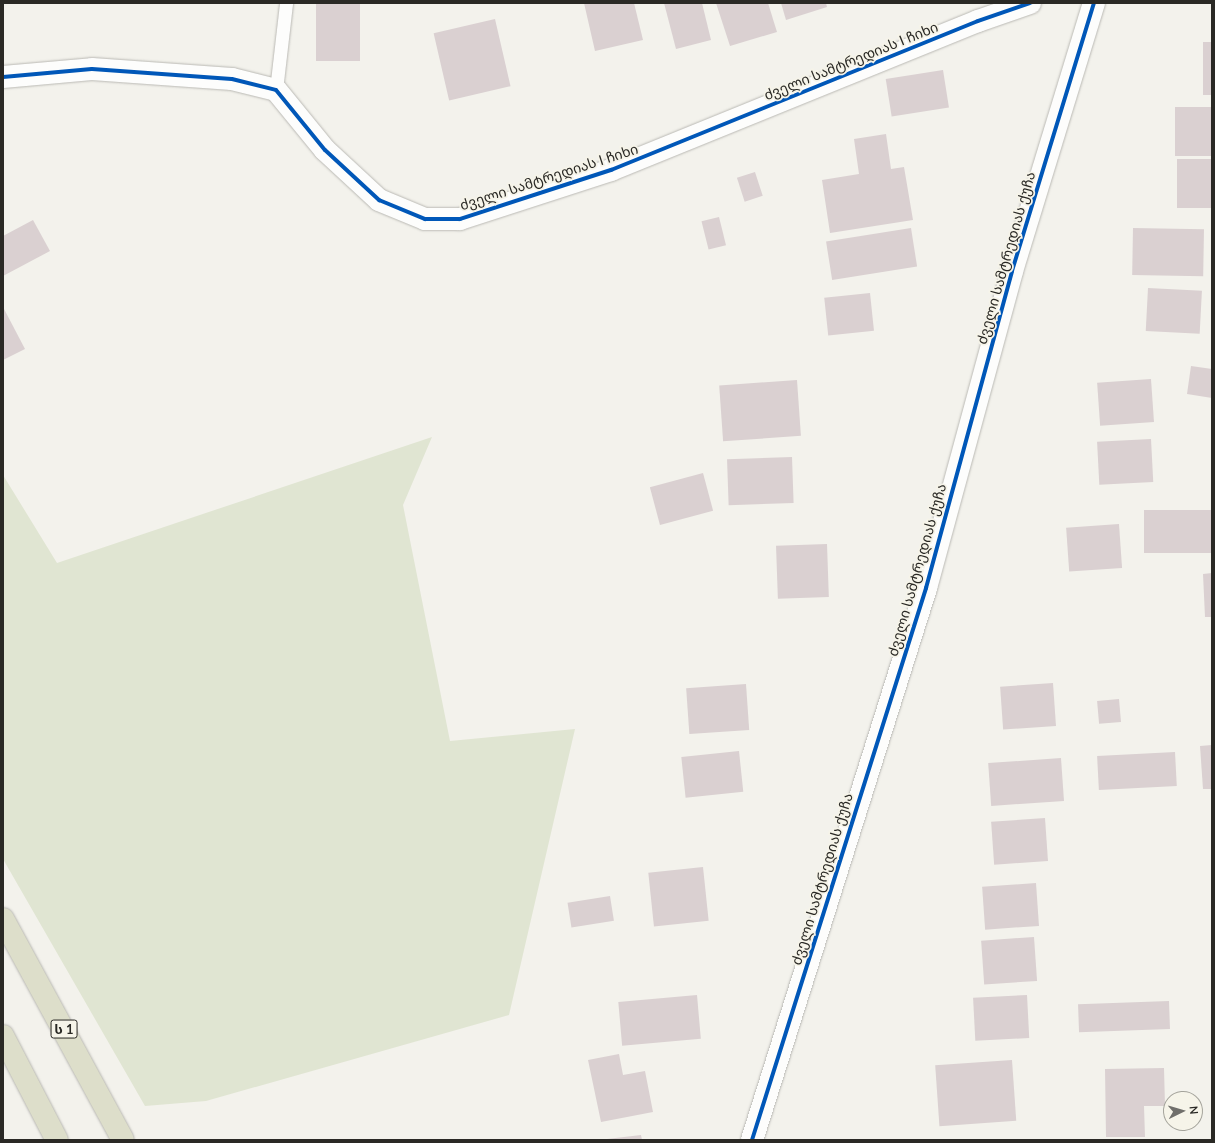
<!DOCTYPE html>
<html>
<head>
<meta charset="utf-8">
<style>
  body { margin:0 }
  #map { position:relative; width:1215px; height:1143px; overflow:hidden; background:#f3f2ec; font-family:Lato,"Noto Sans Georgian",sans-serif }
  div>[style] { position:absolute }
  .green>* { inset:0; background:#e0e5d2 }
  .building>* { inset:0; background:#dad0d1; transform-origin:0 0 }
  .roads { filter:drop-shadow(0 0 1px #bab9b4) drop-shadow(0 0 1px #bab9b4) }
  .service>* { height:13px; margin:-6.5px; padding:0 6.5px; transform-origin:6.5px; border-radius:6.5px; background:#fdfdfc }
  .minor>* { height:22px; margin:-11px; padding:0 11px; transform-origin:11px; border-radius:11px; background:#fdfdfc }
  .motorway>* { height:22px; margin:-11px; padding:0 11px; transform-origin:11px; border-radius:11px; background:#dddeca }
  .cycleway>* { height:4px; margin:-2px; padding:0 2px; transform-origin:2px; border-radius:2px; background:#0057b8 }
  span { translate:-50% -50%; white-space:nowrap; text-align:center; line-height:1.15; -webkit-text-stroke:3.5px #f6f4e9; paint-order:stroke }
  .shield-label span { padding:1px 3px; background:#f6f4e9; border:1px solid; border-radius:3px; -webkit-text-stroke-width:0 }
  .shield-label { font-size:13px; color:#2a2925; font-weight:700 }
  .street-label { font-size:14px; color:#2a2925 }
  .frame { position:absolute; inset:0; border:4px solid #2a2925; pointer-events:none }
  .north { position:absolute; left:1163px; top:1091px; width:40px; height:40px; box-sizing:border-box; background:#f6f4e9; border:1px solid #a4a39b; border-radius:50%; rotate:85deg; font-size:11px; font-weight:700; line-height:16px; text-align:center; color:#2a2925 }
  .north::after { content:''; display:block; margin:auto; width:14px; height:18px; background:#706f6b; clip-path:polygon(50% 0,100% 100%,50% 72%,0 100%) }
</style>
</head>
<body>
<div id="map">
  <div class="green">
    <div style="clip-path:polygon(432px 437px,403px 505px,450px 741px,575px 729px,509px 1015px,206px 1101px,145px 1106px,3px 859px,3px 475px,57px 563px)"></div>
  </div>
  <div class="building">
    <div style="left:316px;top:3px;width:44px;height:58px"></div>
    <div style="clip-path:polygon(584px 3px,634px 3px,643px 40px,595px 51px)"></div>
    <div style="clip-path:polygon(664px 3px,702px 3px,711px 40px,676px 49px)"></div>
    <div style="clip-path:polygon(716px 3px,768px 3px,777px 32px,730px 46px)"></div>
    <div style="clip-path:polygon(781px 3px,826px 3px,827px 7px,786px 20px)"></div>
    <div style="left:495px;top:19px;width:69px;height:63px;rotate:77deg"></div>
    <div style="left:1203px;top:42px;width:9px;height:53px"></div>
    <div style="left:943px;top:70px;width:38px;height:58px;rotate:81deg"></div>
    <div style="left:1212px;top:107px;width:49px;height:37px;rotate:90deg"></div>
    <div style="clip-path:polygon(886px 134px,891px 169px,904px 167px,913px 220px,830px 233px,822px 180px,859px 174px,854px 139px)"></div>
    <div style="left:1212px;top:159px;width:49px;height:35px;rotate:90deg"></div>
    <div style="left:755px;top:172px;width:25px;height:19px;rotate:72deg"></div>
    <div style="left:719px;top:217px;width:29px;height:18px;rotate:76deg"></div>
    <div style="clip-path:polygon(33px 220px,50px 251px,3px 276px,3px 236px)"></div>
    <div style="left:911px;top:228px;width:39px;height:86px;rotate:81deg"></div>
    <div style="left:1133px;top:228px;width:71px;height:47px;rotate:1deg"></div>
    <div style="left:1148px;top:288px;width:54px;height:43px;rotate:3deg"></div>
    <div style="left:870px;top:293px;width:38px;height:46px;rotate:84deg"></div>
    <div style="clip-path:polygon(3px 307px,25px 349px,3px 360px)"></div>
    <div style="clip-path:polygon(1191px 366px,1212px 369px,1212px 398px,1187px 394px)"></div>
    <div style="left:1151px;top:379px;width:43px;height:54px;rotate:86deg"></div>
    <div style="left:797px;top:380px;width:56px;height:78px;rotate:86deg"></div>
    <div style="left:1151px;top:439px;width:43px;height:54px;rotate:87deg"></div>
    <div style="left:792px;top:457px;width:46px;height:65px;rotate:88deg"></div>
    <div style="left:703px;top:473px;width:39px;height:55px;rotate:75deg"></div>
    <div style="left:1212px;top:510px;width:43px;height:68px;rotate:90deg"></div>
    <div style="left:1119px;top:524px;width:44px;height:53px;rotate:86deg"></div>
    <div style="left:827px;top:544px;width:53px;height:51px;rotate:88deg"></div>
    <div style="clip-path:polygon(1212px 573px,1212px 617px,1205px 617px,1203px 574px)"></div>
    <div style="left:1053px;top:683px;width:43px;height:53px;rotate:86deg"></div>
    <div style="left:746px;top:684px;width:46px;height:60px;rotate:86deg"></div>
    <div style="left:1119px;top:699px;width:23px;height:22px;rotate:85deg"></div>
    <div style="clip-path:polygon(1212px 745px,1212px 789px,1203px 789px,1200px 746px)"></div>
    <div style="left:739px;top:751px;width:41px;height:58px;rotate:84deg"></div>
    <div style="left:1175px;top:752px;width:34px;height:78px;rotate:87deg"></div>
    <div style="left:1061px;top:758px;width:43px;height:73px;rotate:86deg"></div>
    <div style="left:1045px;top:818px;width:43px;height:54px;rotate:86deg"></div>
    <div style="left:703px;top:867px;width:54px;height:55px;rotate:84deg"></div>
    <div style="left:1036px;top:883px;width:43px;height:54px;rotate:86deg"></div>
    <div style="left:610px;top:896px;width:25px;height:43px;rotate:81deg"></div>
    <div style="left:1034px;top:937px;width:44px;height:53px;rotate:86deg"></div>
    <div style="left:697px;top:995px;width:44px;height:79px;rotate:85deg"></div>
    <div style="left:1027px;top:995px;width:43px;height:54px;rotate:87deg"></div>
    <div style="left:1169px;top:1001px;width:28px;height:91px;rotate:88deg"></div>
    <div style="clip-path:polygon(619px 1054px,623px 1075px,645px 1071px,653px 1112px,601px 1122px,588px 1060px)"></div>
    <div style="left:1012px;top:1060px;width:61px;height:77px;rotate:86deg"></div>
    <div style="clip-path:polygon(1164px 1068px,1165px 1106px,1144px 1106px,1145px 1137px,1106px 1137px,1105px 1069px)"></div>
    <div style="clip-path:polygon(641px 1135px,642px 1140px,607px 1140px,607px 1139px)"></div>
  </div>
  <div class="roads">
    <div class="service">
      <div style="left:276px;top:90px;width:88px;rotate:-83.4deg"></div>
    </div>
    <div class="minor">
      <div style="left:3px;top:77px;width:89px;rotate:-5.1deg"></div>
      <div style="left:92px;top:69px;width:140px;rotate:4.1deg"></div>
      <div style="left:232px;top:79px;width:45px;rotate:14deg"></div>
      <div style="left:276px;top:90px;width:77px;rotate:50.8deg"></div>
      <div style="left:325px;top:150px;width:74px;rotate:42.8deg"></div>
      <div style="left:379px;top:200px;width:50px;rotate:22.4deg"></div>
      <div style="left:425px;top:219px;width:35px"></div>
      <div style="left:460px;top:219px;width:159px;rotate:-18deg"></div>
      <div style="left:611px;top:170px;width:396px;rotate:-22.1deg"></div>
      <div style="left:978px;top:21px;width:55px;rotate:-19.1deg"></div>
      <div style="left:752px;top:1140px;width:579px;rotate:-72.5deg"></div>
      <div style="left:926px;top:588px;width:328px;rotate:-74.8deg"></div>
      <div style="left:1012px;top:271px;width:280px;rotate:-73deg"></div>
    </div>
    <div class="motorway">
      <div style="left:3px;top:919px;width:251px;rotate:61.5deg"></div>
      <div style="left:3px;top:1036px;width:117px;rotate:62.6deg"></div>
    </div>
  </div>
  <div class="cycleway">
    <div style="left:3px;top:77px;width:89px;rotate:-5.1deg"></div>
    <div style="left:92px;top:69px;width:140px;rotate:4.1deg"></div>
    <div style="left:232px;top:79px;width:45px;rotate:14deg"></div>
    <div style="left:276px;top:90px;width:77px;rotate:50.8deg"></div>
    <div style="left:325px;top:150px;width:74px;rotate:42.8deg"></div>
    <div style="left:379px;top:200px;width:50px;rotate:22.4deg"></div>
    <div style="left:425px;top:219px;width:35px"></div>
    <div style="left:460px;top:219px;width:159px;rotate:-18deg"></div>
    <div style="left:611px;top:170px;width:396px;rotate:-22.1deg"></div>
    <div style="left:978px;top:21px;width:55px;rotate:-19.1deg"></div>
    <div style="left:752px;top:1140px;width:579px;rotate:-72.5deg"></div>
    <div style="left:926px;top:588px;width:328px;rotate:-74.8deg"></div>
    <div style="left:1012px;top:271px;width:280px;rotate:-73deg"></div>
  </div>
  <div class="shield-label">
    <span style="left:64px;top:1029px">ს 1</span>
  </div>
  <div class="street-label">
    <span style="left:851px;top:61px;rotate:-22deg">ძველი სამტრედიას I ჩიხი</span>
    <span style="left:549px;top:177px;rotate:-18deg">ძველი სამტრედიას I ჩიხი</span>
    <span style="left:1006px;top:258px;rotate:-74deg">ძველი სამტრედიას ქუჩა</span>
    <span style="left:917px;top:570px;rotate:-74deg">ძველი სამტრედიას ქუჩა</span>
    <span style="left:822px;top:879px;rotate:-73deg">ძველი სამტრედიას ქუჩა</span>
  </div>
  <div class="frame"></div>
  <div class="north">N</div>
</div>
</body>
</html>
